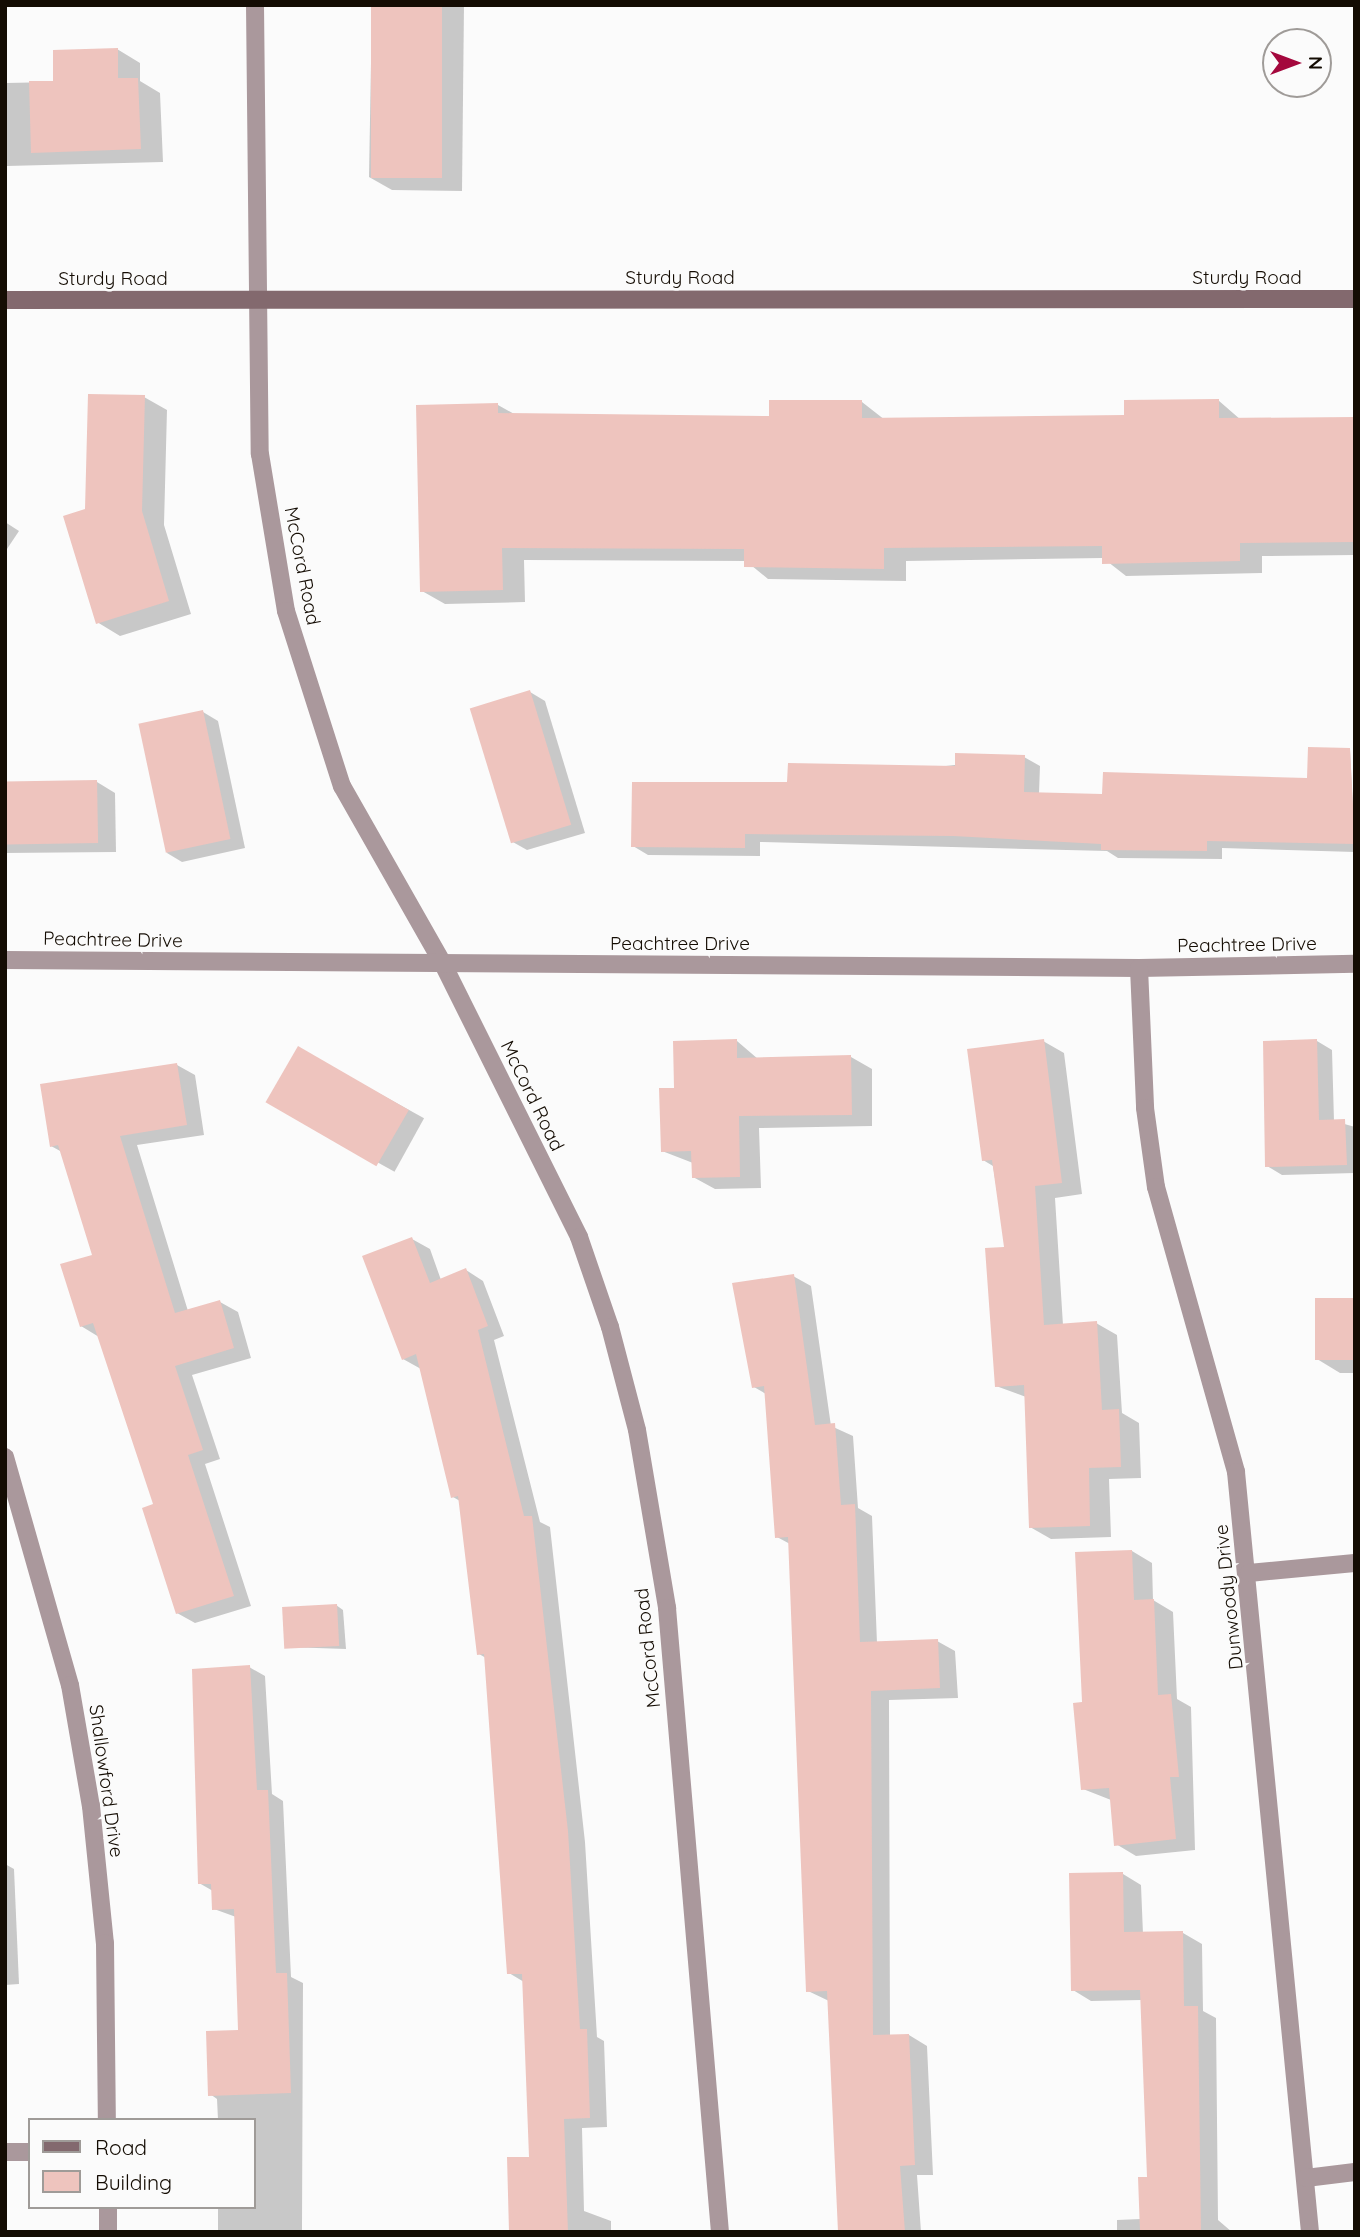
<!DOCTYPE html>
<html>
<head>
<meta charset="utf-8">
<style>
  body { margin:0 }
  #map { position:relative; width:1360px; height:2237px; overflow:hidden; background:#fbfbfb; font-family:Quicksand,sans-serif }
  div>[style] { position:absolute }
  .shadow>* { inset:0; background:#0003; transform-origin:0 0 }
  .building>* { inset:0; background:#eec4be; transform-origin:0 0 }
  .street>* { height:18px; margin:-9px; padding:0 9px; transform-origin:9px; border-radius:9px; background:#aa989c }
  .secondary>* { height:18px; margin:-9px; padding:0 9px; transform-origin:9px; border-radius:9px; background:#83696e }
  span { translate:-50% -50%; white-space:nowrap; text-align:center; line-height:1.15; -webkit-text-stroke:5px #fbfbfb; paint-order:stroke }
  .street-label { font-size:19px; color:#140c03 }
  .frame { position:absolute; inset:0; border:7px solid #140c03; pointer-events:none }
  .legend { position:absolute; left:28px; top:2118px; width:228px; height:91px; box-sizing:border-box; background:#fbfbfb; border:2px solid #9f9b98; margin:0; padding:9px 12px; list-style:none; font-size:21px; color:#140c03 }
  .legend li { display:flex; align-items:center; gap:14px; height:35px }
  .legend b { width:35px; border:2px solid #9f9b98 }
  .north { position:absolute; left:1262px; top:28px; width:70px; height:70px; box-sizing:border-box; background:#fbfbfb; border:2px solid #9f9b98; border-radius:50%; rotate:90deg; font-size:19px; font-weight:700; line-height:28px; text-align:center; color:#140c03 }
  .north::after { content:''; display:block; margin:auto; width:24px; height:32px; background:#a4083d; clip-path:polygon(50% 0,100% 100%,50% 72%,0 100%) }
</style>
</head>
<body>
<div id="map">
  <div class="shadow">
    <div style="clip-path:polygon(372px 5px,464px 5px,462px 191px,392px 190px,369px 177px)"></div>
    <div style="clip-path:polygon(117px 49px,140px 63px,140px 81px,160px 93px,163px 162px,7px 166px,5px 188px,5px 83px,55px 82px)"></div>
    <div style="clip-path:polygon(144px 397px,167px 410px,164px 525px,191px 614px,120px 636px,97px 622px,87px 511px)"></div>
    <div style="clip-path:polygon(1218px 400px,1241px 420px,1355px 419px,1355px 555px,1262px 556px,1262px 573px,1126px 576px,1103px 558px,906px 561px,906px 581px,768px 579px,746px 561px,524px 560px,525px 602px,445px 604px,422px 591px,498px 405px,516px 415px,771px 418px,862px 402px,885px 420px,1126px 417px)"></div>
    <div style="clip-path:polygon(5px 522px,19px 531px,5px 552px)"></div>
    <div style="clip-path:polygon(530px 692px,545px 701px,585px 833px,527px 850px,511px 841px)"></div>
    <div style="clip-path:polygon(203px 712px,218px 721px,245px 848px,182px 862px,167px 853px)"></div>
    <div style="clip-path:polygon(1350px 750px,1355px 852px,1222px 848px,1222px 859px,1118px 858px,1107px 851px,760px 842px,760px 856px,648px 855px,633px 846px,789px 784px,1024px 757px,1040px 766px,1039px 794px,1104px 796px,1309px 779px)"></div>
    <div style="clip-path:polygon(97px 782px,115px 793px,116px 852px,5px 853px,5px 783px)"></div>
    <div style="clip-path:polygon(737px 1041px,758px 1059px,851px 1057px,872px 1069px,872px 1126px,759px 1128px,761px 1188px,715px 1189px,693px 1177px,693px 1163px,662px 1151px,675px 1090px)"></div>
    <div style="clip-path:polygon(1043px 1041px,1064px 1053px,1082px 1194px,1055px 1198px,1063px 1325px,1096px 1323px,1117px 1335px,1122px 1413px,1139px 1423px,1141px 1478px,1109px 1479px,1111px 1537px,1051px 1539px,1030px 1527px,1026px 1397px,996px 1386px,1006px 1248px,993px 1166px,983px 1160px)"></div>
    <div style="clip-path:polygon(1317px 1041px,1332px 1050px,1334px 1121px,1355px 1127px,1355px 1173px,1282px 1175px,1267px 1166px)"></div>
    <div style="left:299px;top:1049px;width:143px;height:61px;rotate:29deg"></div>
    <div style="clip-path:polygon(177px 1065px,195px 1075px,204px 1135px,137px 1145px,188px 1311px,220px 1302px,238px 1312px,251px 1358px,192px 1375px,220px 1459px,205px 1464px,251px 1606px,195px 1623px,177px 1613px,155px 1505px,99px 1337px,81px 1326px,94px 1256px,62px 1152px,51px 1146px)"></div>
    <div style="clip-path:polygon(412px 1239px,430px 1249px,441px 1280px,466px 1270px,483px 1281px,504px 1336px,494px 1340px,540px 1522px,550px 1527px,585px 1842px,597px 2037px,604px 2041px,607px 2127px,582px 2128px,584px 2211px,611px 2221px,611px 2232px,511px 2232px,531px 2158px,524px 1982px,509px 1973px,486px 1658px,479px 1654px,460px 1501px,453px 1497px,421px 1369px,403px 1359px)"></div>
    <div style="clip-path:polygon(793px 1276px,811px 1286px,831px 1426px,853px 1436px,858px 1508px,872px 1516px,877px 1643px,937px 1641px,955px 1651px,958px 1698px,889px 1700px,890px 2036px,909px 2035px,927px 2046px,933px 2175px,917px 2175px,921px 2232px,842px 2232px,829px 2001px,808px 1991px,790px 1544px,777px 1537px,766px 1394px,754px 1387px)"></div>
    <div style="clip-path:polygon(1355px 1300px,1355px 1373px,1340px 1373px,1317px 1359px)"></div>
    <div style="clip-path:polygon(1132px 1551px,1152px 1563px,1153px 1600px,1173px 1612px,1177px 1699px,1191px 1707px,1195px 1850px,1136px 1856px,1116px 1844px,1111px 1800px,1083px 1789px,1084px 1704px)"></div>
    <div style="clip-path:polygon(336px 1605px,343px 1610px,346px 1649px,286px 1647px)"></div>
    <div style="clip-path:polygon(249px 1667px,265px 1676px,272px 1794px,283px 1801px,291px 1977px,303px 1983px,302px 2232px,218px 2232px,218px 2207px,254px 2207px,254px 2120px,218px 2120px,217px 2099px,210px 2094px,239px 2032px,236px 1917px,214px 1909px,213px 1891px,199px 1883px)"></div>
    <div style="clip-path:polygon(5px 1864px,14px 1869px,19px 1984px,5px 1985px)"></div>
    <div style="clip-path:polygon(1123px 1874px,1141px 1885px,1143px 1934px,1183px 1933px,1202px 1944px,1203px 2011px,1216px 2018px,1218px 2220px,1232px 2232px,1117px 2232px,1117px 2220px,1141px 2219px,1148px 2179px,1142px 2000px,1091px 2001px,1073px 1990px)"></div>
  </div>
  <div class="building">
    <div style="left:371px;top:5px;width:71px;height:173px"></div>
    <div style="clip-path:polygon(118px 48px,118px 78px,138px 78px,141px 149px,31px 153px,29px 81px,53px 81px,53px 50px)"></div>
    <div style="clip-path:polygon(88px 394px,145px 395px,142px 511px,169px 601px,96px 624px,63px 516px,85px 509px)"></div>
    <div style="clip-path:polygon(1219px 399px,1219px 418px,1355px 417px,1355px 542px,1240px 543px,1240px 561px,1102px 564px,1102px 546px,884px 548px,884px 569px,744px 567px,744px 549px,502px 548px,503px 590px,420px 592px,416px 405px,498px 403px,498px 413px,769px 416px,769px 400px,862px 400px,862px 418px,1124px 415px,1124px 400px)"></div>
    <div style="left:530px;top:690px;width:141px;height:63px;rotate:73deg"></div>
    <div style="left:203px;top:710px;width:132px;height:66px;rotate:78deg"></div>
    <div style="clip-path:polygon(1308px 747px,1350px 748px,1355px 844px,1207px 841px,1207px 851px,1101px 850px,1101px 844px,953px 836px,745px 834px,745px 848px,631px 847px,632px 782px,787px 782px,788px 763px,955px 766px,955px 753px,1025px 755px,1024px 792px,1102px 794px,1103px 772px,1307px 778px)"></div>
    <div style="left:97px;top:780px;width:63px;height:92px;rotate:89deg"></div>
    <div style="clip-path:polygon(737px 1039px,737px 1058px,851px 1055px,852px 1115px,739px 1116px,740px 1177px,692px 1178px,691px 1151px,661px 1152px,659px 1088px,674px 1088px,673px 1041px)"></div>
    <div style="clip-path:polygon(1044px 1039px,1062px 1183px,1035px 1186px,1044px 1325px,1097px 1321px,1102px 1410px,1119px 1409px,1121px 1467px,1089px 1468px,1090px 1526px,1029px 1528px,1024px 1385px,995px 1387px,985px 1248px,1004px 1247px,992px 1160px,982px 1161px,967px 1049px)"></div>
    <div style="clip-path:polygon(1317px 1039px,1319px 1120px,1345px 1119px,1347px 1165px,1265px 1167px,1263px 1041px)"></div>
    <div style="left:298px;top:1046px;width:128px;height:65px;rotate:30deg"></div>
    <div style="clip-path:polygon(177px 1063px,187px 1125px,120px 1136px,175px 1313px,220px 1300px,234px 1348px,175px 1366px,203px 1450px,188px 1455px,234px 1596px,176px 1614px,142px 1508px,153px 1504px,93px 1323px,80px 1327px,60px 1264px,92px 1255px,58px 1145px,50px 1147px,40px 1084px)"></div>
    <div style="clip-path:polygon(412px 1237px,430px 1283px,466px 1268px,488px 1326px,478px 1330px,524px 1516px,532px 1516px,568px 1831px,580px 2029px,587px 2029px,590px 2118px,564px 2119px,568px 2232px,509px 2232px,507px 2157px,529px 2157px,522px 1974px,507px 1974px,484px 1654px,477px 1655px,458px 1496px,451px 1498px,416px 1354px,402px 1360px,362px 1256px)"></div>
    <div style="clip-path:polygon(794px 1274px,815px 1425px,835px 1423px,841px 1505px,855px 1504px,860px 1642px,938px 1639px,940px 1688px,871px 1691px,873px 2035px,909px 2034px,915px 2165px,900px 2166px,905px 2232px,838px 2232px,827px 1991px,806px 1992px,788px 1537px,775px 1538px,764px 1386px,752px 1388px,732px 1283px)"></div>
    <div style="left:1315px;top:1298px;width:40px;height:62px"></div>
    <div style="clip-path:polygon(1132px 1550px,1134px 1600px,1154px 1599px,1158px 1695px,1171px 1694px,1179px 1777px,1170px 1777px,1176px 1839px,1114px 1846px,1109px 1788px,1081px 1790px,1073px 1703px,1082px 1702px,1075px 1552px)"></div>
    <div style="left:337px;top:1604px;width:42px;height:55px;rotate:87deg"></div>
    <div style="clip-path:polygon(250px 1665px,257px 1790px,268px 1790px,276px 1973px,287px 1973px,291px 2093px,208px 2096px,206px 2031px,238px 2030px,234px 1909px,212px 1910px,211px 1884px,198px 1884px,192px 1669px)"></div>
    <div style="clip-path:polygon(1123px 1872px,1124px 1932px,1183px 1931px,1184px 2006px,1198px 2006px,1201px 2232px,1140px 2232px,1138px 2177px,1147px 2177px,1140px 1990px,1071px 1991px,1069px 1873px)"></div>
  </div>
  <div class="street">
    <div style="left:255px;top:5px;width:449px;rotate:89.4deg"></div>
    <div style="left:260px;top:454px;width:159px;rotate:80.6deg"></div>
    <div style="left:286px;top:611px;width:184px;rotate:72.3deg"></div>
    <div style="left:342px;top:786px;width:205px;rotate:60.4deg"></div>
    <div style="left:443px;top:964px;width:305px;rotate:63.5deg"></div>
    <div style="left:579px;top:1237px;width:95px;rotate:71deg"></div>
    <div style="left:610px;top:1327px;width:106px;rotate:75.3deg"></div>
    <div style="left:637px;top:1430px;width:181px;rotate:80.4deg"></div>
    <div style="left:667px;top:1608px;width:626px;rotate:85.15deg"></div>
    <div style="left:5px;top:960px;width:1134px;rotate:0.4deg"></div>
    <div style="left:1139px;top:968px;width:216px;rotate:-1.1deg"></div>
    <div style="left:1139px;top:968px;width:140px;rotate:87.5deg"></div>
    <div style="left:1145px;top:1108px;width:80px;rotate:82.1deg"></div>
    <div style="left:1156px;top:1187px;width:296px;rotate:74.3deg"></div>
    <div style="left:1236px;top:1472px;width:764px;rotate:84.44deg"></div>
    <div style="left:5px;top:1457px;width:237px;rotate:74.1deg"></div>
    <div style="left:70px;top:1685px;width:123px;rotate:80.2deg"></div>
    <div style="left:91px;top:1806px;width:138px;rotate:84.2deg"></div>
    <div style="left:105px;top:1943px;width:177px;rotate:89.4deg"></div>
    <div style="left:1249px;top:1573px;width:106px;rotate:-5.4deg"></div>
    <div style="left:5px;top:2152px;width:25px"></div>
    <div style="left:1306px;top:2178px;width:49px;rotate:-7deg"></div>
    <div style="left:108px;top:2207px;width:25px;rotate:90deg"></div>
  </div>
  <div class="secondary">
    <div style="left:5px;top:300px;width:1350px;rotate:-0.04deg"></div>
  </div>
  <div class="street-label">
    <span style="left:680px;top:278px">Sturdy Road</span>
    <span style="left:1247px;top:278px">Sturdy Road</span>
    <span style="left:113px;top:279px">Sturdy Road</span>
    <span style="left:302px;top:566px;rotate:79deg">McCord Road</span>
    <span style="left:113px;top:940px;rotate:1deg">Peachtree Drive</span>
    <span style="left:680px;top:944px">Peachtree Drive</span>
    <span style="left:1247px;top:945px;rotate:-1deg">Peachtree Drive</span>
    <span style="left:532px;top:1096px;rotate:64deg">McCord Road</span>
    <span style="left:1229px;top:1597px;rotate:-96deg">Dunwoody Drive</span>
    <span style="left:648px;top:1648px;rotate:-96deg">McCord Road</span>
    <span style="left:106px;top:1781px;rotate:82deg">Shallowford Drive</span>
  </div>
  <div class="frame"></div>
  <ul class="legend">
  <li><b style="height:9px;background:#83696e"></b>Road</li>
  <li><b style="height:19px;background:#eec4be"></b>Building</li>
  </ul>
  <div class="north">N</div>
</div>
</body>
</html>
